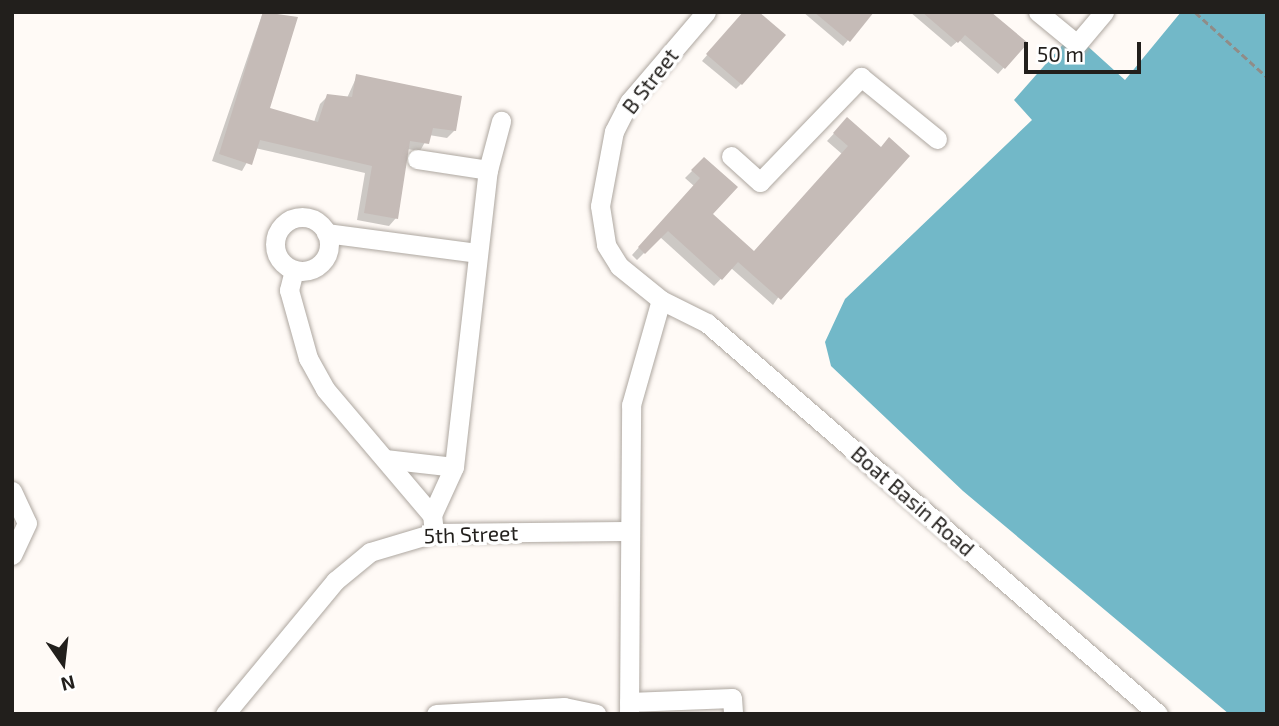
<!DOCTYPE html>
<html>
<head>
<meta charset="utf-8">
<style>
  body { margin:0 }
  #map { position:relative; width:1279px; height:726px; overflow:hidden; background:#fffaf6; font-family:"Exo 2",sans-serif }
  div>[style] { position:absolute }
  .water>* { inset:0; background:#72b8c8 }
  .shadow>* { inset:0; background:#0003 }
  .building>* { inset:0; background:#c5bbb7 }
  .path>* { height:2.5px; margin-top:-1.25px; transform-origin:0; background:repeating-linear-gradient(90deg,#908c88 0 7px,transparent 0 10.5px) }
  .roads { filter:drop-shadow(0 0 2px #aea7a0) drop-shadow(0 0 2px #aea7a0) }
  .minor>* { height:19px; margin:-9.5px; padding:0 9.5px; transform-origin:9.5px; border-radius:9.5px; background:#fff }
  .minor>.ring { margin:-9.5px; padding:0; box-sizing:content-box; background:none; border:19px solid #fff; border-radius:50% }
  span { translate:-50% -50%; white-space:nowrap; text-align:center; line-height:1.15; -webkit-text-stroke:7px #fff; paint-order:stroke }
  .street-label { font-size:21px; color:#221f1c }
  .frame { position:absolute; inset:0; border:14px solid #221f1c; pointer-events:none }
  .north { position:absolute; left:28px; top:628px; width:70px; height:70px; -webkit-text-stroke:5px #fff; paint-order:stroke; rotate:166deg; font-size:19px; font-weight:700; line-height:28px; text-align:center; color:#221f1c }
  .north::after { content:''; display:block; margin:auto; width:24px; height:32px; background:#221f1c; clip-path:polygon(50% 0,100% 100%,50% 72%,0 100%) }
  .scale { position:absolute; left:1024px; top:42px; width:117px; height:32px; box-sizing:border-box; border:4px solid #221f1c; border-top:0; padding-left:9px; font-size:21px; line-height:24px; white-space:nowrap; color:#221f1c; -webkit-text-stroke:5px #fff; paint-order:stroke }
</style>
</head>
<body>
<div id="map">
  <div class="water">
    <div style="clip-path:polygon(1181px 12px,1267px 12px,1267px 714px,1229px 714px,963px 491px,831px 366px,825px 342px,845px 299px,1032px 120px,1014px 100px,1073px 33px,1125px 80px)"></div>
  </div>
  <div class="shadow">
    <div style="clip-path:polygon(263px 12px,296px 18px,268px 109px,314px 122px,320px 104px,328px 96px,347px 98px,357px 76px,455px 130px,447px 138px,429px 135px,420px 151px,407px 149px,396px 218px,389px 226px,357px 220px,365px 173px,255px 148px,242px 171px,212px 161px)"></div>
    <div style="clip-path:polygon(744px 12px,741px 84px,736px 89px,702px 61px)"></div>
    <div style="clip-path:polygon(803px 12px,872px 12px,843px 46px)"></div>
    <div style="clip-path:polygon(910px 12px,988px 12px,1025px 44px,998px 74px,959px 40px,951px 47px)"></div>
    <div style="clip-path:polygon(840px 127px,880px 149px,773px 305px,731px 268px,714px 286px,660px 237px,637px 260px,632px 255px,694px 186px,685px 178px,704px 159px,710px 214px,754px 253px,842px 154px,827px 141px)"></div>
  </div>
  <div class="building">
    <div style="clip-path:polygon(263px 12px,298px 17px,270px 108px,318px 122px,327px 94px,352px 97px,356px 74px,462px 96px,456px 131px,433px 128px,429px 144px,410px 141px,398px 219px,364px 213px,372px 166px,260px 140px,252px 165px,219px 154px)"></div>
    <div style="clip-path:polygon(743px 12px,759px 12px,786px 35px,742px 85px,706px 54px)"></div>
    <div style="clip-path:polygon(814px 12px,874px 12px,850px 42px)"></div>
    <div style="clip-path:polygon(922px 12px,991px 12px,1028px 43px,1005px 69px,965px 35px,958px 43px)"></div>
    <div style="clip-path:polygon(847px 117px,881px 147px,889px 137px,910px 156px,781px 300px,738px 262px,722px 280px,668px 231px,645px 254px,638px 247px,700px 178px,691px 170px,704px 157px,738px 187px,713px 214px,754px 251px,848px 146px,833px 133px)"></div>
  </div>
  <div class="path">
    <div style="left:1195px;top:12px;width:97px;rotate:42.1deg"></div>
  </div>
  <div class="roads">
    <div class="minor">
      <div style="left:706px;top:12px;width:118px;rotate:130.5deg"></div>
      <div style="left:629px;top:102px;width:33px;rotate:117deg"></div>
      <div style="left:614px;top:131px;width:76px;rotate:100.6deg"></div>
      <div style="left:600px;top:206px;width:39px;rotate:81deg"></div>
      <div style="left:606px;top:245px;width:25px;rotate:58deg"></div>
      <div style="left:619px;top:266px;width:54px;rotate:39deg"></div>
      <div style="left:661px;top:300px;width:51px;rotate:26.6deg"></div>
      <div style="left:707px;top:323px;width:597px;rotate:40.92deg"></div>
      <div style="left:1038px;top:12px;width:50px;rotate:39.4deg"></div>
      <div style="left:1077px;top:44px;width:42px;rotate:-49.8deg"></div>
      <div style="left:731px;top:156px;width:39px;rotate:42deg"></div>
      <div style="left:760px;top:182px;width:146px;rotate:-46.1deg"></div>
      <div style="left:861px;top:77px;width:98px;rotate:39.2deg"></div>
      <div style="left:417px;top:159px;width:72px;rotate:8.8deg"></div>
      <div class="ring" style="left:275px;top:217px;width:35px;height:35px"></div>
      <div style="left:326px;top:233px;width:152px;rotate:7.5deg"></div>
      <div style="left:294px;top:270px;width:21px;rotate:104deg"></div>
      <div style="left:289px;top:290px;width:71px;rotate:74.4deg"></div>
      <div style="left:308px;top:358px;width:35px;rotate:61deg"></div>
      <div style="left:325px;top:389px;width:165px;rotate:49.7deg"></div>
      <div style="left:385px;top:459px;width:69px;rotate:6.6deg"></div>
      <div style="left:12px;top:491px;width:35px;rotate:65deg"></div>
      <div style="left:27px;top:523px;width:35px;rotate:115deg"></div>
      <div style="left:434px;top:533px;width:18px;rotate:-96deg"></div>
      <div style="left:432px;top:515px;width:53px;rotate:-65.4deg"></div>
      <div style="left:454px;top:467px;width:299px;rotate:-83.5deg"></div>
      <div style="left:488px;top:170px;width:51px;rotate:-75.1deg"></div>
      <div style="left:629px;top:702px;width:103px;rotate:-2.2deg"></div>
      <div style="left:732px;top:698px;width:16px;rotate:86deg"></div>
      <div style="left:225px;top:714px;width:173px;rotate:-50.4deg"></div>
      <div style="left:335px;top:581px;width:45px;rotate:-39.6deg"></div>
      <div style="left:370px;top:552px;width:67px;rotate:-16.5deg"></div>
      <div style="left:434px;top:533px;width:191px;rotate:-0.6deg"></div>
      <div style="left:436px;top:714px;width:128px;rotate:-3.1deg"></div>
      <div style="left:564px;top:707px;width:33px;rotate:12deg"></div>
      <div style="left:629px;top:714px;width:309px;rotate:-89.6deg"></div>
      <div style="left:631px;top:405px;width:109px;rotate:-74.1deg"></div>
    </div>
  </div>
  <div class="street-label">
    <span style="left:650px;top:81px;rotate:-52deg">B Street</span>
    <span style="left:913px;top:501px;rotate:41deg">Boat Basin Road</span>
    <span style="left:471px;top:534px;rotate:-2deg">5th Street</span>
  </div>
  <div class="frame"></div>
  <div class="north">N</div>
  <div class="scale">50 m</div>
</div>
</body>
</html>
